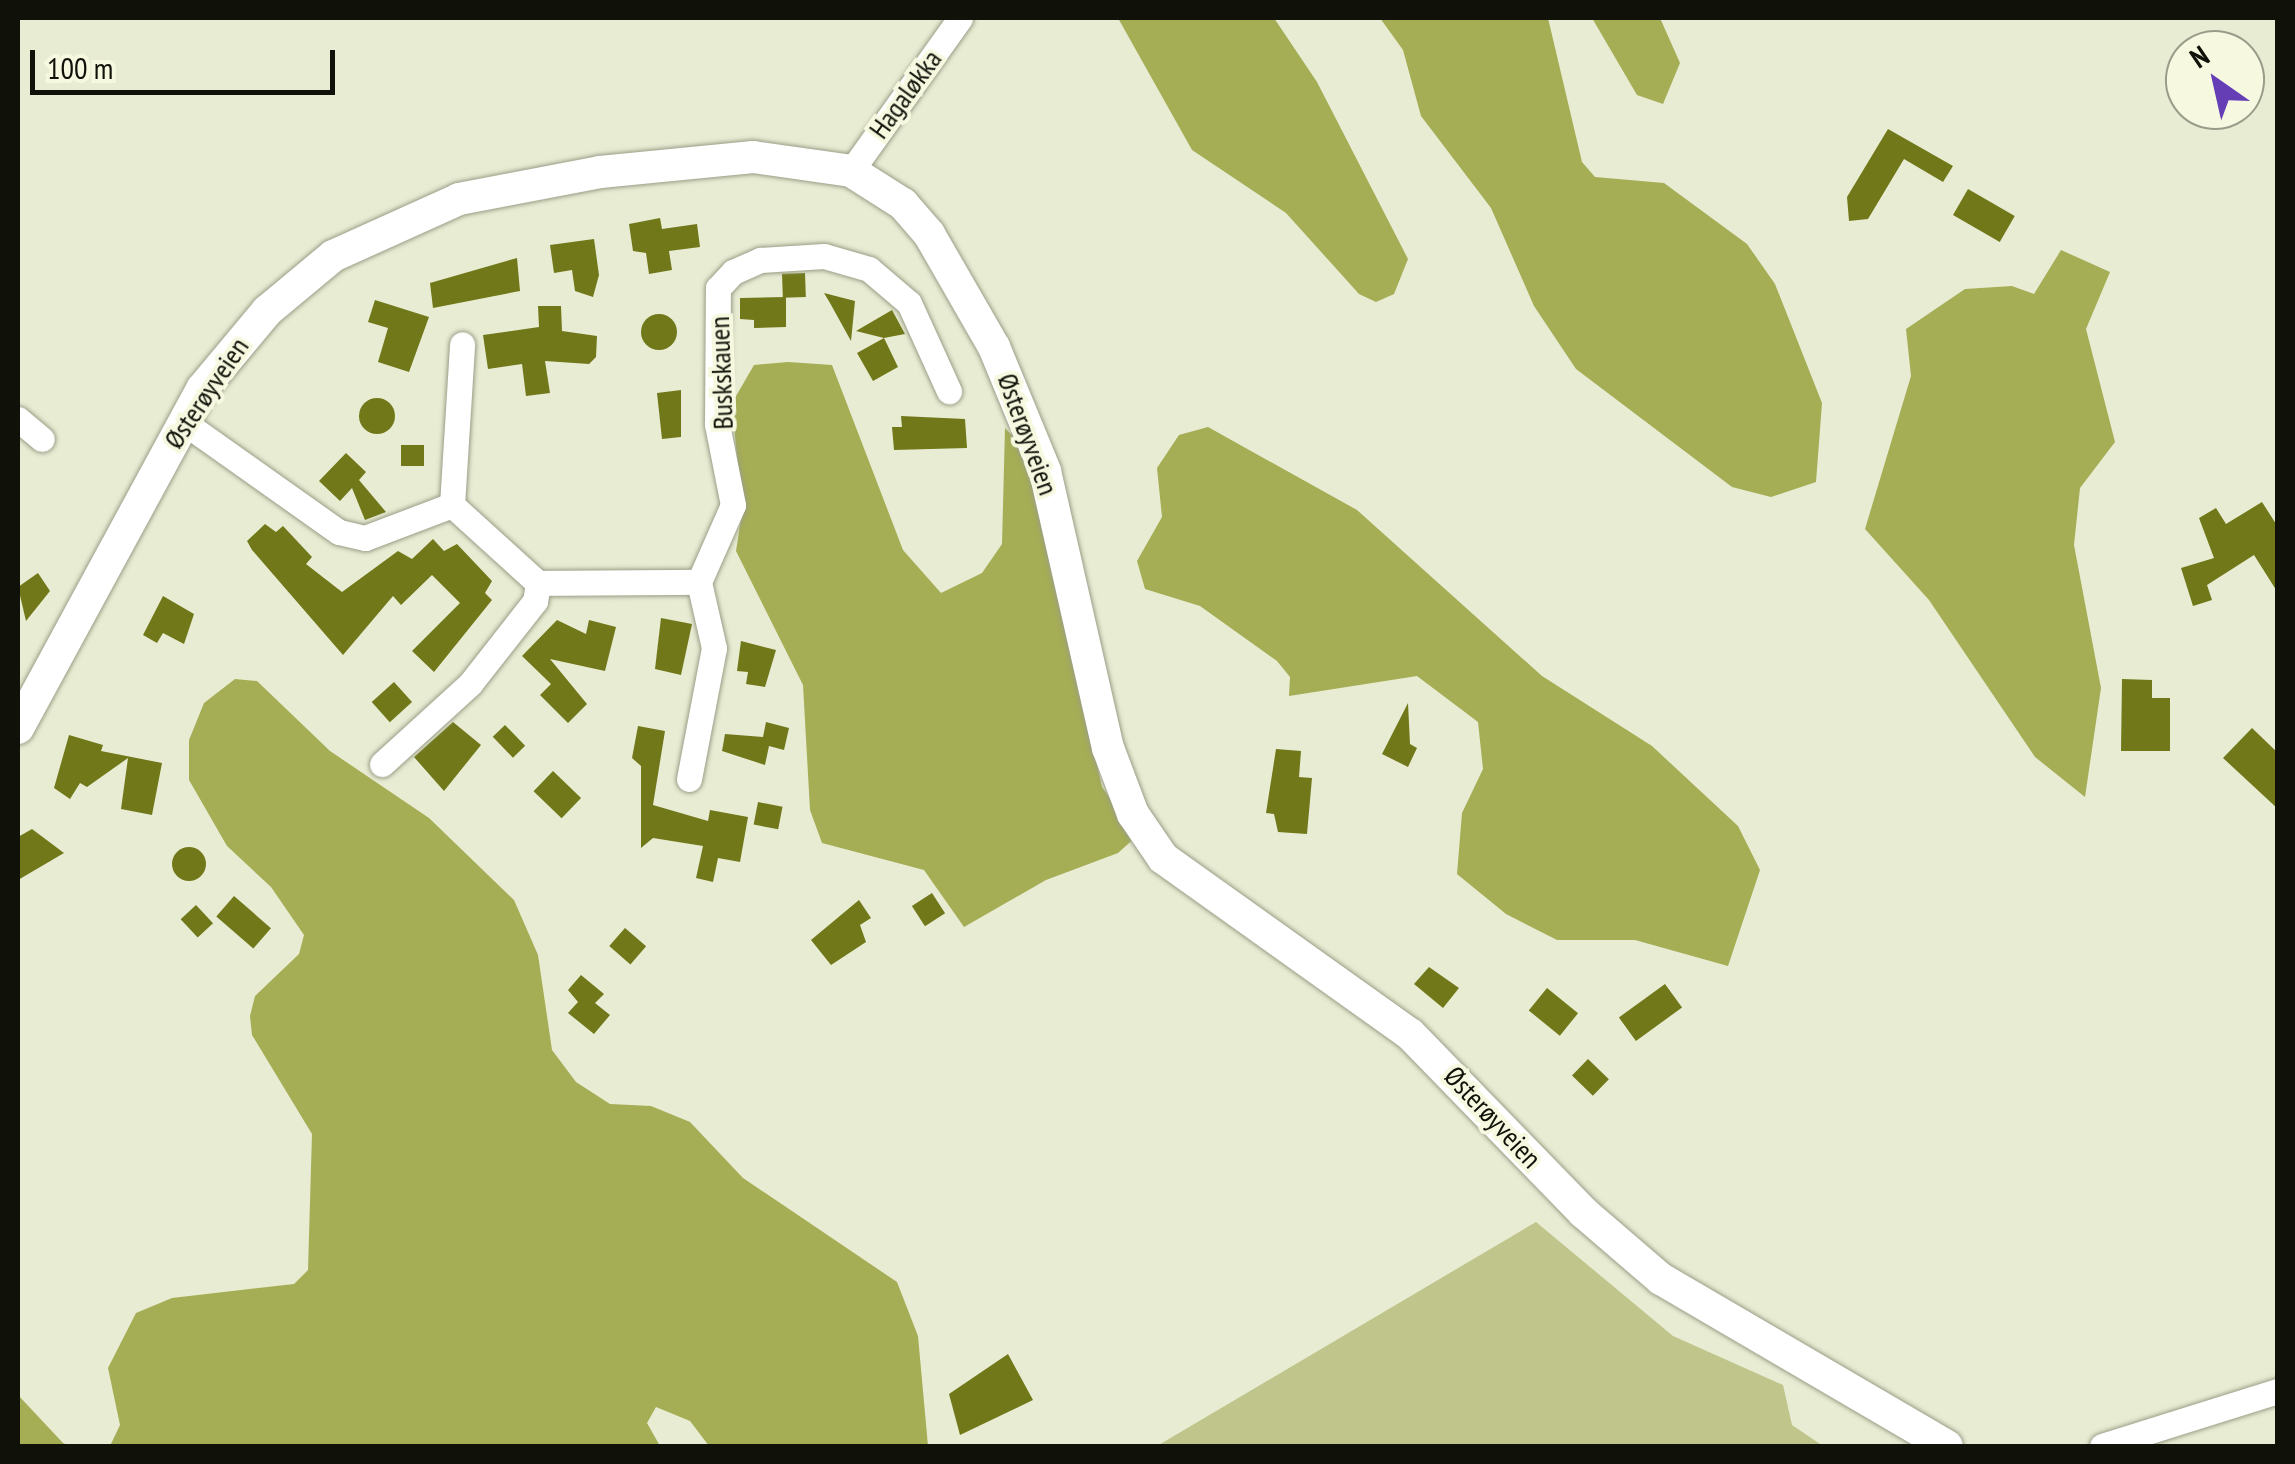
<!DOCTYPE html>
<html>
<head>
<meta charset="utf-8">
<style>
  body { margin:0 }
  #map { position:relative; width:2295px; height:1464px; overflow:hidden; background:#e8ecd3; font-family:"PT Sans Narrow",sans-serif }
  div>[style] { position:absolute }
  .green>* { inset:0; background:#bfc58b }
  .forest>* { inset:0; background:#a5ad55 }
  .building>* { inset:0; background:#717819; transform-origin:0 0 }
  .round { border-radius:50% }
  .roads { filter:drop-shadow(0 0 2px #9b9e87) drop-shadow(0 0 2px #9b9e87) }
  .minor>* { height:25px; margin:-12.5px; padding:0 12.5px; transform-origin:12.5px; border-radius:12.5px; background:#fff }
  .major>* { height:32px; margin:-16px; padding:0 16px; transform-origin:16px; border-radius:16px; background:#fff }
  span { translate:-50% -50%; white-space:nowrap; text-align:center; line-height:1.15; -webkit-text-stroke:8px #f6f9e0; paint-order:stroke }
  .street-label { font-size:28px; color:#101108 }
  .frame { position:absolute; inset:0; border:20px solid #101108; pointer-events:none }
  .north { position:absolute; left:2165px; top:30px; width:100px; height:100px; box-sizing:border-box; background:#f6f9e0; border:2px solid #9a9c8a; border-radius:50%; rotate:326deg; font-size:28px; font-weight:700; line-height:40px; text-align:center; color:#101108 }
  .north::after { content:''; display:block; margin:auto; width:35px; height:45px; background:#653eb6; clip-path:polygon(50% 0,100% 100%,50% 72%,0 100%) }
  .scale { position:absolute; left:30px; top:50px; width:305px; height:45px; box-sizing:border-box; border:5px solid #101108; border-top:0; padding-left:12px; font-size:30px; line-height:35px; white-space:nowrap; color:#101108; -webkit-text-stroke:8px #f6f9e0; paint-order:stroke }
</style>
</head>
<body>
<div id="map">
  <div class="green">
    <div style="clip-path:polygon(1536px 1222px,1673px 1336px,1783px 1385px,1792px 1425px,1823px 1446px,1157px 1446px)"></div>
  </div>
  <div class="forest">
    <div style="clip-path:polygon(1118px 18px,1274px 18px,1317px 82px,1408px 259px,1394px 294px,1376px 302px,1359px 294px,1286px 213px,1192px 150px)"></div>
    <div style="clip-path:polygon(1380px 18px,1548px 18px,1582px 162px,1595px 177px,1664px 183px,1747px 244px,1775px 284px,1822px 403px,1816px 482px,1771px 497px,1732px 487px,1576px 369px,1534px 306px,1491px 208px,1421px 116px,1403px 50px)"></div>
    <div style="clip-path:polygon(1592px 18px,1660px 18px,1680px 63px,1663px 104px,1637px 95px)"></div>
    <div style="clip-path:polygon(2061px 250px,2110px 272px,2086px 329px,2115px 442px,2080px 488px,2074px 545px,2101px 688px,2085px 797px,2035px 757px,1929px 600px,1865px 529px,1911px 376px,1906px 329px,1965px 289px,2012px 286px,2034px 294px)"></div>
    <div style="clip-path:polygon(788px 362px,832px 365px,903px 550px,941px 593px,982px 573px,1002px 544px,1005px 428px,1028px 452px,1102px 787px,1137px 836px,1118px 853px,1046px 880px,964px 927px,924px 870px,822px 843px,810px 810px,803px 685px,736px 551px,742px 512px,732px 403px,754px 365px)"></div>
    <div style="clip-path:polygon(1208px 427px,1357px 510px,1542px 676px,1652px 746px,1738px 826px,1760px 870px,1728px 966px,1635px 940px,1557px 940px,1506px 914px,1457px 874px,1462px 813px,1483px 769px,1478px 722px,1417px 676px,1289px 696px,1290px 677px,1277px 661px,1200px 606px,1145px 589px,1137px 561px,1162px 517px,1157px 468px,1179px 435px)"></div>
    <div style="clip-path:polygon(235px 679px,257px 681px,330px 751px,429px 818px,514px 900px,538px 955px,552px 1050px,576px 1082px,610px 1104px,651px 1106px,690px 1122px,743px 1178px,897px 1282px,918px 1336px,928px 1446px,709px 1446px,690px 1421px,656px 1407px,647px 1423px,660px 1446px,110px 1446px,120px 1425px,108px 1368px,136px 1313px,172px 1298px,294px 1284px,308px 1270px,312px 1134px,252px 1035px,250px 1016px,255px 996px,299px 954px,304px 935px,271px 887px,227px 846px,189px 780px,189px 740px,204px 703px)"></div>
    <div style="clip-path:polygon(18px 1395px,63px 1443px,70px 1446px,18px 1446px)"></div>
  </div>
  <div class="building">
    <div style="clip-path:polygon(1888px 129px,1953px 166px,1943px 182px,1904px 159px,1868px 219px,1849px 221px,1847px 197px)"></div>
    <div style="left:1968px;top:189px;width:54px;height:30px;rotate:30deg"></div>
    <div style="clip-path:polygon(660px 218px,662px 229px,697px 224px,700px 247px,669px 251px,672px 270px,649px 274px,646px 253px,633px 251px,629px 224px)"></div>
    <div style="clip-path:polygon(594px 239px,599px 275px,593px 297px,575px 291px,572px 270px,554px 273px,550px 245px)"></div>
    <div style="clip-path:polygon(517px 258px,520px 291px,433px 308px,430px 283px)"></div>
    <div style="left:805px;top:273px;width:24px;height:23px;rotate:88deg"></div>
    <div style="clip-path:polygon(824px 293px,855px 301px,851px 341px,830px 303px)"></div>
    <div style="clip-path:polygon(786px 297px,786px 327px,754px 328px,754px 320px,740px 319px,740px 298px)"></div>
    <div style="clip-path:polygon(375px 300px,429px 317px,409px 372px,378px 362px,388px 328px,368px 322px)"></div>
    <div style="clip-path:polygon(538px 306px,561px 306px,562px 331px,597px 336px,596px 357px,589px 364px,545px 361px,550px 393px,526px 396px,522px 364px,488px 369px,483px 335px,539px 327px)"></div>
    <div style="clip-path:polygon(892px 310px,905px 334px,884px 338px,898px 367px,873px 381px,857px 353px,884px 338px,856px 331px)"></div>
    <div class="round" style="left:641px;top:314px;width:36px;height:36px"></div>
    <div style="clip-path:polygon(681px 390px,681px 437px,662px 439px,657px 393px)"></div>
    <div class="round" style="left:359px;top:398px;width:36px;height:36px"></div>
    <div style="clip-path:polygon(901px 416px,965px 419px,967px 448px,894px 450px,892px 427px,902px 427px)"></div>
    <div style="left:401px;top:445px;width:23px;height:21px"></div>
    <div style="clip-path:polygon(346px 453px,366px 472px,359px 480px,386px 512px,365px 520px,352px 488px,340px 501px,319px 481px)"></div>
    <div style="clip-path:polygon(2262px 502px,2278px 527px,2278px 593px,2254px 555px,2207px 585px,2212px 600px,2193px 606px,2181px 568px,2214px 558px,2199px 518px,2216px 508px,2226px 524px)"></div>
    <div style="clip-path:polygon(265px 524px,276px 532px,283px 526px,312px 557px,306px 564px,342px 592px,398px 551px,412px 559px,433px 539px,444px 551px,457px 544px,492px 581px,485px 593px,492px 600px,434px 672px,412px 651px,460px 603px,432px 575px,401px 605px,393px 596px,343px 655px,252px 550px,247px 541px)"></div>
    <div style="clip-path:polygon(38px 573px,50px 591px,26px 621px,18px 587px)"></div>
    <div style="clip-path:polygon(163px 596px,194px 614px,184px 644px,163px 633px,157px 643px,143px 635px)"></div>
    <div style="clip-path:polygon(661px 618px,692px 624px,681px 675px,655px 669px)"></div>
    <div style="clip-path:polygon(557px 620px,586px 634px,589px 620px,616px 627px,605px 671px,550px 659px,587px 704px,568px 723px,540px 695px,551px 684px,522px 656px)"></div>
    <div style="clip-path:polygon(741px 641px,776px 650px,765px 687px,746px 684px,748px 672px,737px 671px)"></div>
    <div style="clip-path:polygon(2122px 679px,2152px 680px,2152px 698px,2170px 698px,2170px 751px,2121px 751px)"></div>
    <div style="left:394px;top:682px;width:27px;height:30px;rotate:48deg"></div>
    <div style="clip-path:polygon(1408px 703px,1410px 744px,1417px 748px,1408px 767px,1382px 754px)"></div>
    <div style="clip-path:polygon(453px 722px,481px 745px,444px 791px,414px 757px)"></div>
    <div style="clip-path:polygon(766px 722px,789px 728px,784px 750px,769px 746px,765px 765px,722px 751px,725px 734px,763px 737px)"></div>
    <div style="left:505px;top:725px;width:29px;height:17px;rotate:46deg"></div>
    <div style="clip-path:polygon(638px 726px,665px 731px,653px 805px,708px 821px,710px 810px,748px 817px,740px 862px,718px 858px,713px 882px,696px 878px,703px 846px,653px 838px,641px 848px,641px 766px,632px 758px)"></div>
    <div style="clip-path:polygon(2252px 728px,2278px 753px,2278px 809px,2223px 758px)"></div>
    <div style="clip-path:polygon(69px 735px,103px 745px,101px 751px,162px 763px,152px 815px,121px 809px,128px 758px,87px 787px,80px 783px,70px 799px,54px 788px)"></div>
    <div style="clip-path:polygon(1276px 749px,1301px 751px,1299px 777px,1312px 778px,1307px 834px,1278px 832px,1274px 814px,1266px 813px)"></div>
    <div style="left:553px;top:771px;width:39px;height:28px;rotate:44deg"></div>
    <div style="left:758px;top:802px;width:25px;height:23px;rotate:11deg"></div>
    <div style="clip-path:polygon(32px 829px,64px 853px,18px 880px,18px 837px)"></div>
    <div class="round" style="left:172px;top:847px;width:34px;height:34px"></div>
    <div style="left:932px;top:893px;width:24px;height:24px;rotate:57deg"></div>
    <div style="left:234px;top:896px;width:49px;height:27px;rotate:41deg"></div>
    <div style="clip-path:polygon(859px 900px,871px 918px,860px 925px,866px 942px,831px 965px,811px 940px)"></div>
    <div style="left:196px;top:905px;width:25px;height:21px;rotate:47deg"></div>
    <div style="left:625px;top:928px;width:28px;height:24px;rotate:41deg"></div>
    <div style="clip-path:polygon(1429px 967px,1459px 988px,1443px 1008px,1414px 984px)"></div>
    <div style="clip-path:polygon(581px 975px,604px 994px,595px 1003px,610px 1015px,594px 1034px,568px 1013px,578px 1002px,568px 990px)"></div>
    <div style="left:1665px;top:984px;width:29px;height:57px;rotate:54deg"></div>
    <div style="left:1547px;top:988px;width:40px;height:29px;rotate:39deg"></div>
    <div style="left:1588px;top:1059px;width:29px;height:23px;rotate:44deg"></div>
    <div style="clip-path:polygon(1008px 1354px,1033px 1400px,960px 1435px,949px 1394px)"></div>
  </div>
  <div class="roads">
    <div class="minor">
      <div style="left:851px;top:171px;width:188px;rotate:-54.5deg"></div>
      <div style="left:18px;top:419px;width:31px;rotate:40deg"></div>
      <div style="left:182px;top:421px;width:192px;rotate:35.3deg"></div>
      <div style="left:339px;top:532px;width:27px;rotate:13deg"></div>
      <div style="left:365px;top:538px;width:93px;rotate:-20.8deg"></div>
      <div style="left:452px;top:505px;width:116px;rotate:42.2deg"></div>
      <div style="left:538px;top:583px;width:18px;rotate:99deg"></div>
      <div style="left:535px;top:601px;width:105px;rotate:128.1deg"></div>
      <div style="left:470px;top:684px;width:119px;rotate:137.7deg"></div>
      <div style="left:452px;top:505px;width:161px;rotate:-86.4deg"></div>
      <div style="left:538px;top:583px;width:161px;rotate:-0.4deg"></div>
      <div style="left:699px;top:582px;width:84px;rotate:-66.2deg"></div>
      <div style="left:733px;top:505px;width:83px;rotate:-101.2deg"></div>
      <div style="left:717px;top:424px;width:136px;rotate:-89.6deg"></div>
      <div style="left:718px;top:288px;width:22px;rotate:-47deg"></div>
      <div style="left:733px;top:272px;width:30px;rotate:-24deg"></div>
      <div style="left:760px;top:260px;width:64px;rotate:-3.6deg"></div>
      <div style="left:824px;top:256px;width:47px;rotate:16.1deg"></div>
      <div style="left:869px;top:269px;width:52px;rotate:40.4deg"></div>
      <div style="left:909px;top:303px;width:97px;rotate:65.6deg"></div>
      <div style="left:689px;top:779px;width:133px;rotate:-79.2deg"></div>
      <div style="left:714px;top:648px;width:68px;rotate:-102.8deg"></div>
      <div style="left:2102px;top:1446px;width:184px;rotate:-17.4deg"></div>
    </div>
    <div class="major">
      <div style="left:18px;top:728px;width:386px;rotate:-61.5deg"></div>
      <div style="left:202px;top:389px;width:102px;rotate:-50.2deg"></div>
      <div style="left:267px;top:311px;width:86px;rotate:-39.8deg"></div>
      <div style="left:333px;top:256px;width:138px;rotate:-24.3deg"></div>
      <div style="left:459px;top:199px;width:144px;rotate:-10.8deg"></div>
      <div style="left:600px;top:172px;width:154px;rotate:-5.6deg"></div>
      <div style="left:753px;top:157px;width:99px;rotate:8.1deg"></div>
      <div style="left:851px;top:171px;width:62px;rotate:32.4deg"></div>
      <div style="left:903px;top:204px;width:40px;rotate:49deg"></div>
      <div style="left:929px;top:234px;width:130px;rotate:60.1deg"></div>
      <div style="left:994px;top:347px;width:134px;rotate:67.6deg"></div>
      <div style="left:1045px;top:471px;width:284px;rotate:77.2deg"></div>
      <div style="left:1108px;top:748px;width:71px;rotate:69.3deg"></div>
      <div style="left:1133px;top:814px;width:53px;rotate:55.7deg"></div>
      <div style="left:1163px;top:858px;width:303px;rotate:35.5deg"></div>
      <div style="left:1410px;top:1034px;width:248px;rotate:45.8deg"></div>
      <div style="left:1583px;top:1212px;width:103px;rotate:40.7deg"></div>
      <div style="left:1661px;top:1279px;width:331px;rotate:30.3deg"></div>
    </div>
  </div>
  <div class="street-label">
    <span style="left:905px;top:94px;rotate:-54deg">Hagaløkka</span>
    <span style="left:721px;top:373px;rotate:-92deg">Buskskauen</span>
    <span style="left:206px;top:393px;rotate:-56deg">Østerøyveien</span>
    <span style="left:1028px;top:434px;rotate:70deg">Østerøyveien</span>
    <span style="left:1493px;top:1117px;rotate:47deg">Østerøyveien</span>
  </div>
  <div class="frame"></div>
  <div class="north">N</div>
  <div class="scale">100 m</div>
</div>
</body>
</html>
